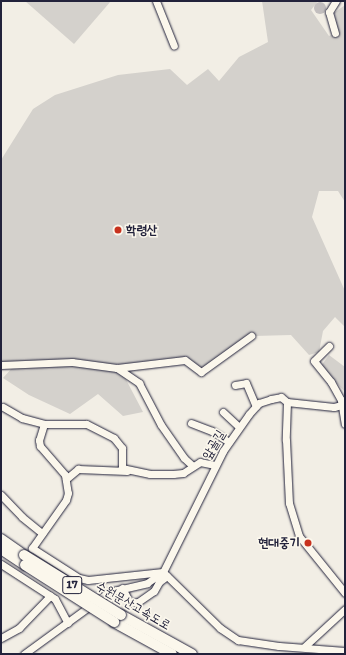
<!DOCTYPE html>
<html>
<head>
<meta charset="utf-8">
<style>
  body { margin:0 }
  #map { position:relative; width:346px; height:655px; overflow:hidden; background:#f2eee5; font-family:Itim,"Poor Story",sans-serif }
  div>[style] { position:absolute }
  .green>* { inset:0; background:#d4d1cc }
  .building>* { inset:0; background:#c2bebe }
  .round { border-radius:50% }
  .roads { filter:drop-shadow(0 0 1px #22223b) drop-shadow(0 0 1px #22223b) }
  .minor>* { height:7px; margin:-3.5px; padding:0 3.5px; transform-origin:3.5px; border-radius:3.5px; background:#fbf7ec }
  .highway>* { height:10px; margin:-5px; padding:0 5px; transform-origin:5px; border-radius:5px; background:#fbf7ec }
  .bridges { filter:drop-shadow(0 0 1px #22223b) drop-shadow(0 0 1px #22223b) }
  .highway-bridge>* { height:10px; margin:-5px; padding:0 5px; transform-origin:5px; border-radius:5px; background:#fbf7ec }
  .dots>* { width:11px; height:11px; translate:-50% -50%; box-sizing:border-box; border:2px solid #fbf7ec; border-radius:50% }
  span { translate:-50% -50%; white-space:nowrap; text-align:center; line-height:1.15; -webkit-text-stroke:3px #fbf7ec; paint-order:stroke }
  .shield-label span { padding:1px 3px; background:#fbf7ec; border:1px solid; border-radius:3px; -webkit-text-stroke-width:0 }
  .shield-label { font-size:12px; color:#22223b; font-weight:700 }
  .poi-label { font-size:13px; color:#22223b; font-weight:700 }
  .left { translate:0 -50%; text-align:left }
  .right { translate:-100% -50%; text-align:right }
  .street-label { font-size:13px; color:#22223b }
  .frame { position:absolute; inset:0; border:2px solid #22223b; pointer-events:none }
</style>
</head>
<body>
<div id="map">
  <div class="green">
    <div style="clip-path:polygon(25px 1px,111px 1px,74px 44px)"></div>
    <div style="clip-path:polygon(262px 1px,318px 1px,311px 10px,329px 36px,338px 32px,334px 13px,345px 5px,345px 202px,338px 191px,319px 191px,312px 217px,345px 291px,345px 327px,335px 317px,323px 331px,319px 352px,309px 355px,291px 335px,251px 336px,201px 372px,185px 360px,121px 370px,143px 412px,123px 416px,98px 394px,70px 414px,29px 395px,3px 378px,12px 368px,1px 366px,1px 160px,33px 109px,55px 95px,118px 75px,170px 69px,187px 85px,208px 69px,219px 81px,239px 57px,268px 42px)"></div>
    <div style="clip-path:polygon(329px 355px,345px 367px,345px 392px,321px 366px)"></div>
  </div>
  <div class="building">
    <div class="round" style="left:314px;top:2px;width:12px;height:12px"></div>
  </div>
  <div class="roads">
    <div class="minor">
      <div style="left:156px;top:1px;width:48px;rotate:68.2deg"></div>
      <div style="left:335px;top:33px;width:22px;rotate:-106deg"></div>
      <div style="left:329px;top:12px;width:13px;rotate:-58deg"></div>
      <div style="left:329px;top:346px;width:21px;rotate:135deg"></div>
      <div style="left:314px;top:361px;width:27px;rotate:51deg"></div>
      <div style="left:331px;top:382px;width:21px;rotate:61deg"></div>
      <div style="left:341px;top:400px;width:24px;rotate:81deg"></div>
      <div style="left:1px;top:365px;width:71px;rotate:-2.4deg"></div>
      <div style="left:72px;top:362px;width:45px;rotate:7.6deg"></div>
      <div style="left:117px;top:368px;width:68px;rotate:-6.7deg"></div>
      <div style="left:185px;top:360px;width:20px;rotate:37deg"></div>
      <div style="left:201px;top:372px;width:62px;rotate:-35.8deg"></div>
      <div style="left:117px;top:368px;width:27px;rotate:34deg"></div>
      <div style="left:139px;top:383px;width:47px;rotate:62.4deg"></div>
      <div style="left:161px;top:425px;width:40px;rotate:55.1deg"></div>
      <div style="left:184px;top:458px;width:12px;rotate:42deg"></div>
      <div style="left:235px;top:385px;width:11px;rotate:-10deg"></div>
      <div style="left:246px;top:383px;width:25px;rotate:67deg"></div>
      <div style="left:287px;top:402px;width:47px;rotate:6.1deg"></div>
      <div style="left:334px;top:407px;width:11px;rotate:-15deg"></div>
      <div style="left:3px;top:407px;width:22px;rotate:30deg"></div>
      <div style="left:22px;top:418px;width:23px;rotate:15deg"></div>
      <div style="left:223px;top:412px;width:22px;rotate:43deg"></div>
      <div style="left:191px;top:423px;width:22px;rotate:21deg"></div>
      <div style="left:212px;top:431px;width:20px;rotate:33deg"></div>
      <div style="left:215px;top:465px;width:15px;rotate:-169deg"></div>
      <div style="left:200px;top:462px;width:20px;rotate:147deg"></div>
      <div style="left:183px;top:473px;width:10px;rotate:174deg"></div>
      <div style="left:173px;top:474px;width:23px;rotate:180deg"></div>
      <div style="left:150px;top:474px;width:29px;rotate:-168deg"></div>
      <div style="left:122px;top:468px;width:20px;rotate:-90deg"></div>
      <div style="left:122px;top:448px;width:13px;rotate:-129deg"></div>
      <div style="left:114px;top:438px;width:31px;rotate:-153deg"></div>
      <div style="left:86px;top:424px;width:42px;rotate:180deg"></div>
      <div style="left:44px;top:424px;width:17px;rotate:107deg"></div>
      <div style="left:39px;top:440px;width:6px;rotate:81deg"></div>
      <div style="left:40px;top:446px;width:38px;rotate:49deg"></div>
      <div style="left:65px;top:475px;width:18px;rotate:81deg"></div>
      <div style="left:68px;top:493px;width:7px;rotate:106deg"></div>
      <div style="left:66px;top:500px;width:59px;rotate:125.3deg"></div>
      <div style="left:32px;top:548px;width:56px;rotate:32.6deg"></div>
      <div style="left:79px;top:578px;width:9px;rotate:13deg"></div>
      <div style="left:88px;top:580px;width:75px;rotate:-6.1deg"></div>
      <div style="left:163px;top:572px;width:80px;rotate:44.5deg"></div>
      <div style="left:220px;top:628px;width:22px;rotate:34deg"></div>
      <div style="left:238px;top:640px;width:41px;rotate:8.3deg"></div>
      <div style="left:279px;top:646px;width:66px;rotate:4.3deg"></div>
      <div style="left:66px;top:479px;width:16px;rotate:-40deg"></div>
      <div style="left:78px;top:469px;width:49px;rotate:2.3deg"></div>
      <div style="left:1px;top:495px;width:30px;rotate:46deg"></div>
      <div style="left:22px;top:517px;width:26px;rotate:39deg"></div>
      <div style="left:1px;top:564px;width:64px;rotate:32.9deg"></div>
      <div style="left:55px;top:599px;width:27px;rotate:62deg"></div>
      <div style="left:122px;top:588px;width:17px;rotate:62deg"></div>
      <div style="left:130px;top:603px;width:8px;rotate:-7deg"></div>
      <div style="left:138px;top:602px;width:19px;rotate:-35deg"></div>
      <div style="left:154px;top:591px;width:10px;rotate:-61deg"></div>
      <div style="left:159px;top:582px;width:10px;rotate:-37deg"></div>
      <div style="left:1px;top:638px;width:21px;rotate:-29deg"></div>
      <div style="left:19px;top:628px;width:45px;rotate:-45.9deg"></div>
      <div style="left:304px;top:647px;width:56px;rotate:-42.8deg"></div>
      <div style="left:24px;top:654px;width:105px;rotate:-36.1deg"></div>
      <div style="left:109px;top:592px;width:39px;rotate:-13deg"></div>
      <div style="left:147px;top:583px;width:19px;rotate:-35deg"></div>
      <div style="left:163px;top:572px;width:135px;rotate:-63.6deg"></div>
      <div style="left:223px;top:451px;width:45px;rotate:-54.9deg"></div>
      <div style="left:249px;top:414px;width:15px;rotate:-48deg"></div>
      <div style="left:259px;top:403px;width:13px;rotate:-18deg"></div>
      <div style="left:271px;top:399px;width:10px;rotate:-11deg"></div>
      <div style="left:281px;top:397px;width:8px;rotate:40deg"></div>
      <div style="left:287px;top:402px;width:38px;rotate:92deg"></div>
      <div style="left:286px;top:440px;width:63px;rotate:87.3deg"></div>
      <div style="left:289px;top:503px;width:34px;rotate:73deg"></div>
      <div style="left:299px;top:536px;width:73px;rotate:51.1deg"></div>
    </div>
    <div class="highway">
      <div style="left:1px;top:539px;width:28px;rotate:35deg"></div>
      <div style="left:1px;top:549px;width:29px;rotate:34deg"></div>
      <div style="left:121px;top:615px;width:81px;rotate:28.8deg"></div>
      <div style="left:114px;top:622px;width:66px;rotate:28.9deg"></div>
    </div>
  </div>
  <div class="bridges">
    <div class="highway-bridge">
      <div style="left:24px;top:555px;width:114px;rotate:31.7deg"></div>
      <div style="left:25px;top:565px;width:106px;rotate:32.6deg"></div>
    </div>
  </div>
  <div class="dots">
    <div style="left:118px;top:230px;background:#c8321e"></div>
    <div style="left:308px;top:543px;background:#c8321e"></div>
  </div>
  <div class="shield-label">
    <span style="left:72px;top:585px">17</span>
  </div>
  <div class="poi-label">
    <span class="left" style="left:126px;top:230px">학령산</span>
    <span class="right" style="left:300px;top:543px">현대중기</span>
  </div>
  <div class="street-label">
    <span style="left:214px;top:445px;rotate:-59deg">앞골길</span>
    <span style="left:133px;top:606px;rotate:30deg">수원문산고속도로</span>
  </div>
  <div class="frame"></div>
</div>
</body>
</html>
